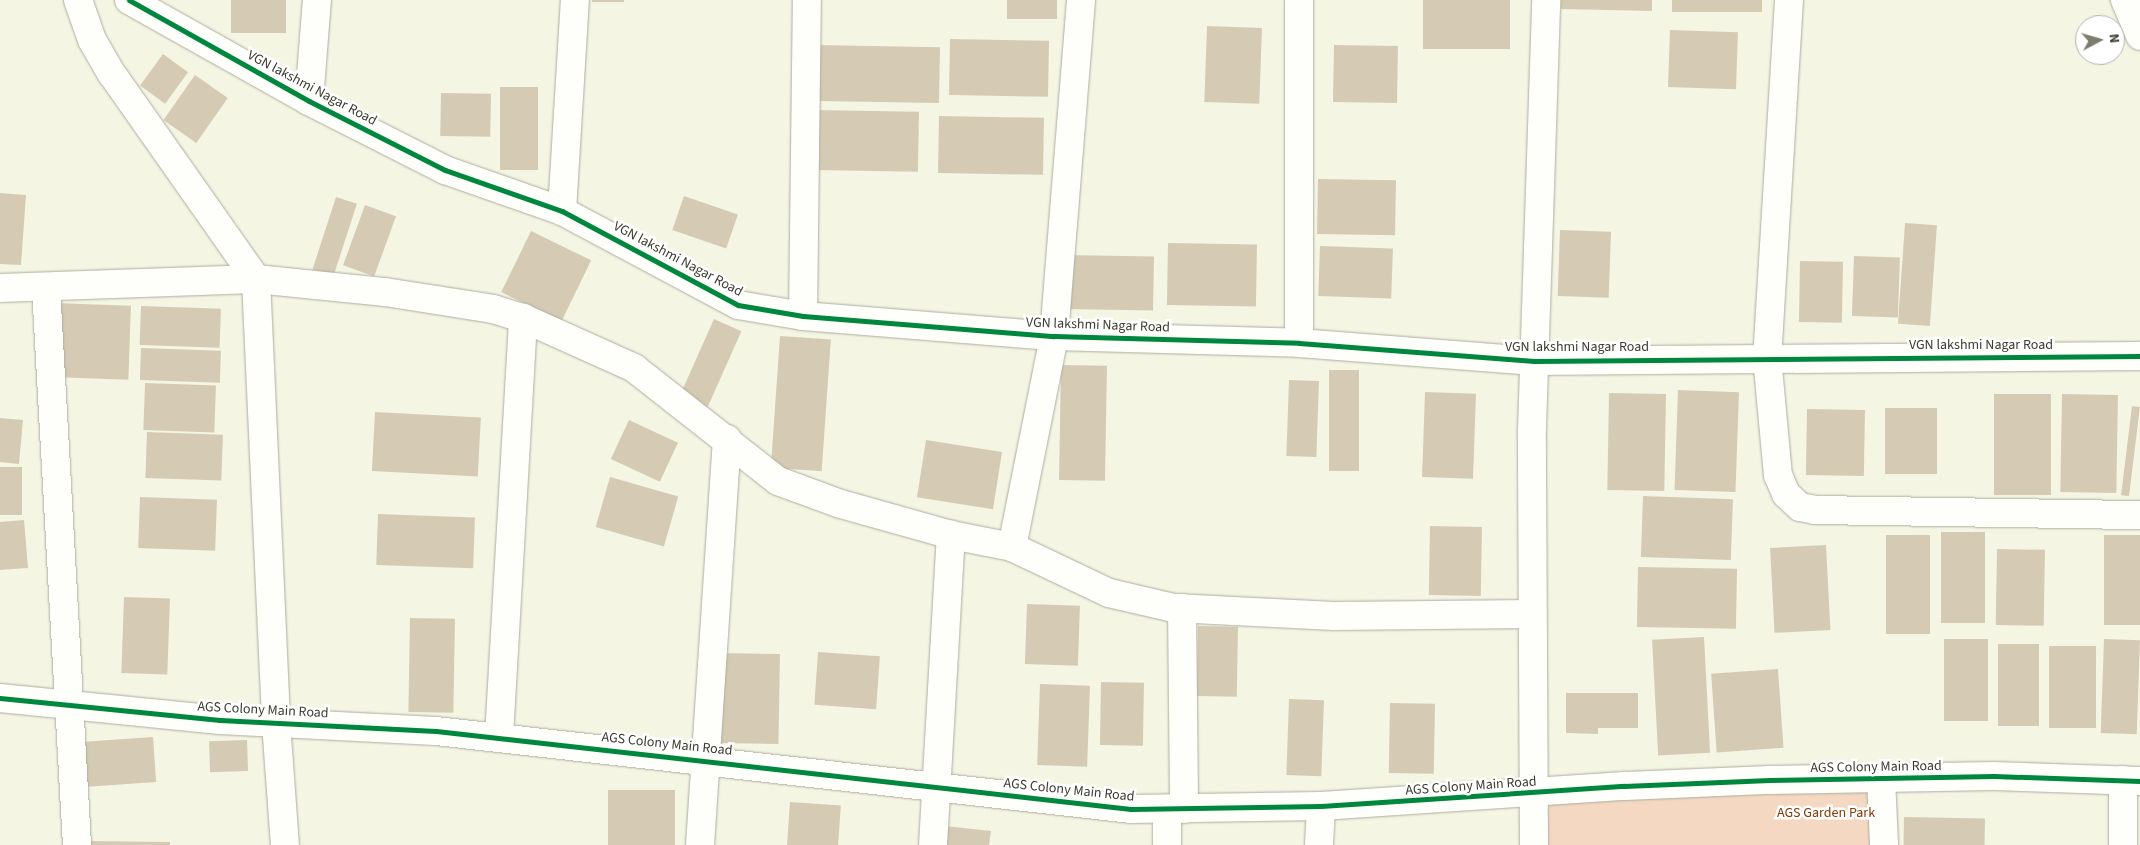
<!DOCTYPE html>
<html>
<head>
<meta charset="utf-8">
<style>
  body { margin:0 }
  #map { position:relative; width:2140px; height:845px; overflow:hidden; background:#f5f5e4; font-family:"Source Sans 3",sans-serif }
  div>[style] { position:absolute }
  .green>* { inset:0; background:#f4d8c2 }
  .building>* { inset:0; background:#d5cbb4; transform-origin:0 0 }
  .roads { filter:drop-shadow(0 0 1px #adada0) drop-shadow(0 0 1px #adada0) }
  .minor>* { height:28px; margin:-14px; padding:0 14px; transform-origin:14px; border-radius:14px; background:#fefefb }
  .cycleway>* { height:5px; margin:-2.5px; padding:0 2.5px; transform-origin:2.5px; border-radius:2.5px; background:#00873e }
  span { translate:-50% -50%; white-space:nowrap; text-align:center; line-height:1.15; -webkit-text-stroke:5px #fff; paint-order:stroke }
  .street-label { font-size:14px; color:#3d3c30 }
  .park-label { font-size:14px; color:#843902 }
  .north { position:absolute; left:2075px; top:15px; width:50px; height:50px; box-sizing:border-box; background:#fff; border:1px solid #b1b1ac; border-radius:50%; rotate:84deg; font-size:14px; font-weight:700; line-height:20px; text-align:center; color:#3d3c30 }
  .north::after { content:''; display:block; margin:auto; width:18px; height:22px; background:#7d7d6f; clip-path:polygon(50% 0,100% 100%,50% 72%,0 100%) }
</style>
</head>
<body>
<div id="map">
  <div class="green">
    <div style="clip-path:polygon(1879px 779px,1881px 845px,1540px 845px,1536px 794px)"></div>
  </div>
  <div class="building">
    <div style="left:231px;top:0;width:55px;height:33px"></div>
    <div style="left:592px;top:0;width:32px;height:2px"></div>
    <div style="left:1007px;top:0;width:50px;height:19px"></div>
    <div style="left:1423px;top:0;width:87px;height:49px"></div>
    <div style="clip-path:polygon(1561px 0,1652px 0,1652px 11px,1561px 9px)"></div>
    <div style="left:1672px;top:0;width:90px;height:12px"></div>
    <div style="left:1207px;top:26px;width:55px;height:76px;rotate:2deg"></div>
    <div style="left:1670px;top:30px;width:68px;height:57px;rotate:2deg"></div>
    <div style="left:950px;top:39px;width:99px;height:56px;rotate:1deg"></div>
    <div style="left:818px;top:45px;width:122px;height:56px;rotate:1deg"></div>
    <div style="left:1334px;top:45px;width:64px;height:57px;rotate:1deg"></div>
    <div style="left:163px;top:54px;width:31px;height:39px;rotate:36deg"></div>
    <div style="left:195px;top:75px;width:40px;height:55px;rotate:35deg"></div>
    <div style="left:500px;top:87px;width:38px;height:83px"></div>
    <div style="left:441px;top:93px;width:50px;height:43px;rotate:1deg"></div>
    <div style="left:814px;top:110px;width:105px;height:60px;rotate:1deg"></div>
    <div style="left:939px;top:116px;width:105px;height:57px;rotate:1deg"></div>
    <div style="left:1318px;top:179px;width:78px;height:55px;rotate:1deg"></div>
    <div style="clip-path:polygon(0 193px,26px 195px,21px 265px,0 264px)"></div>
    <div style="left:684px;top:196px;width:57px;height:36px;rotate:19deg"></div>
    <div style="left:336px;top:197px;width:22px;height:76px;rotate:18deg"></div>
    <div style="left:365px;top:205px;width:33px;height:64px;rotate:20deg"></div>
    <div style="left:1905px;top:223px;width:32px;height:101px;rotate:4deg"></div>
    <div style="left:1560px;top:230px;width:51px;height:66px;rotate:2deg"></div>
    <div style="left:531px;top:231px;width:67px;height:68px;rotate:26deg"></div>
    <div style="left:1168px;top:243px;width:89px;height:62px;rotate:1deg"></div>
    <div style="left:1320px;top:246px;width:73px;height:50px;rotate:2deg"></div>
    <div style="left:1065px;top:255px;width:89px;height:54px;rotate:1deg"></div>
    <div style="left:1854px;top:256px;width:46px;height:60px;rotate:2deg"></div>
    <div style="left:1800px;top:261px;width:43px;height:61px;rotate:1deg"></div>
    <div style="left:54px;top:303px;width:77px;height:74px;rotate:2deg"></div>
    <div style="left:141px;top:306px;width:80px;height:39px;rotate:2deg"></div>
    <div style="left:714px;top:319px;width:30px;height:86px;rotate:24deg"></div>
    <div style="left:780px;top:336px;width:51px;height:132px;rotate:4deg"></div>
    <div style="left:141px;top:348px;width:80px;height:32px;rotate:2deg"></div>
    <div style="left:1061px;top:365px;width:46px;height:115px;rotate:1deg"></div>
    <div style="left:1329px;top:370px;width:30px;height:101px"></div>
    <div style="left:1289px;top:380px;width:30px;height:76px;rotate:2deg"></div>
    <div style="left:145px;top:383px;width:71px;height:47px;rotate:2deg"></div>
    <div style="left:1678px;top:390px;width:61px;height:100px;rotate:2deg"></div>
    <div style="left:1425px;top:392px;width:51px;height:85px;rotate:2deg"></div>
    <div style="left:1609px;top:393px;width:57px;height:97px;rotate:1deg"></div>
    <div style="left:1994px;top:394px;width:57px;height:101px"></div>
    <div style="left:2062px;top:394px;width:56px;height:98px;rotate:1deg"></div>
    <div style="left:2132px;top:406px;width:8px;height:90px;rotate:7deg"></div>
    <div style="left:1885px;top:408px;width:52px;height:66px"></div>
    <div style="left:1807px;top:409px;width:58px;height:66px;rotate:1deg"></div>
    <div style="left:375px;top:412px;width:106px;height:59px;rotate:3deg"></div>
    <div style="clip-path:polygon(0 418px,23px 420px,19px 464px,0 462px)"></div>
    <div style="left:629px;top:420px;width:54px;height:43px;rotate:25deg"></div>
    <div style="left:147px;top:432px;width:76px;height:46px;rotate:2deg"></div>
    <div style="left:926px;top:440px;width:77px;height:58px;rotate:9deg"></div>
    <div style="left:0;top:467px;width:22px;height:48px"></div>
    <div style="left:610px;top:477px;width:71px;height:52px;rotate:16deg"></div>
    <div style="left:1643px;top:496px;width:90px;height:61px;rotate:2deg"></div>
    <div style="left:140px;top:497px;width:77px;height:51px;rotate:2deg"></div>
    <div style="left:378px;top:514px;width:97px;height:51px;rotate:2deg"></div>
    <div style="clip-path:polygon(24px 520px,28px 568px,0 570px,0 522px)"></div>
    <div style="left:1430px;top:526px;width:52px;height:69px;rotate:1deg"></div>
    <div style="left:1941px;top:532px;width:44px;height:91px"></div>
    <div style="left:1886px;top:535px;width:44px;height:99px"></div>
    <div style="left:2104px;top:535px;width:36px;height:90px"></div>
    <div style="left:1826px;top:545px;width:85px;height:56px;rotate:87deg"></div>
    <div style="left:1997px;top:549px;width:48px;height:76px;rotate:1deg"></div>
    <div style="left:1638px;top:567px;width:99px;height:60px;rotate:1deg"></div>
    <div style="left:124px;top:597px;width:46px;height:76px;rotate:2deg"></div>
    <div style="left:1027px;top:604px;width:53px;height:60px;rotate:2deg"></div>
    <div style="left:410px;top:618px;width:45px;height:94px;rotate:1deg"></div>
    <div style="left:1198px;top:626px;width:40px;height:70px;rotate:1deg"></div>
    <div style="left:1704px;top:637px;width:116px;height:52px;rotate:87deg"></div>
    <div style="left:1944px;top:639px;width:44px;height:82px"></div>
    <div style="left:2104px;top:639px;width:36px;height:94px;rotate:2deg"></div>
    <div style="left:1998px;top:644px;width:41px;height:82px"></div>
    <div style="left:2049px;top:646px;width:47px;height:82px"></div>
    <div style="left:818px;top:652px;width:62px;height:53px;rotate:4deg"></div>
    <div style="left:717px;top:653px;width:63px;height:90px;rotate:1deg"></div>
    <div style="left:1778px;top:669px;width:79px;height:67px;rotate:86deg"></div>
    <div style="left:1101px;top:682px;width:43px;height:63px;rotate:1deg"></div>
    <div style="left:1040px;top:684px;width:50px;height:81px;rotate:2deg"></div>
    <div style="clip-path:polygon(1566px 693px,1638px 693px,1638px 728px,1598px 728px,1598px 734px,1566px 733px)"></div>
    <div style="left:1289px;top:699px;width:35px;height:76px;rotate:2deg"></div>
    <div style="left:1390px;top:703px;width:45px;height:70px;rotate:1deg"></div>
    <div style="left:153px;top:737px;width:45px;height:76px;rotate:86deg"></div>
    <div style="left:247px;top:740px;width:31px;height:38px;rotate:88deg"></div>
    <div style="left:608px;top:790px;width:67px;height:55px"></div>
    <div style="left:790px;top:802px;width:51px;height:43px;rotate:4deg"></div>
    <div style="left:1904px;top:817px;width:81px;height:28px;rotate:1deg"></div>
    <div style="clip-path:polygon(945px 826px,991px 831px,989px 845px,942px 845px)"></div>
    <div style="clip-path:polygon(88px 841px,170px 842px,170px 845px,88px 845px)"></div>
  </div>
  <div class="roads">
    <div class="minor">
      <div style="left:78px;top:0;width:42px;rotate:70.7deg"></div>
      <div style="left:92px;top:40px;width:39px;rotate:60deg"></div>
      <div style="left:112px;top:74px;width:251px;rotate:54.9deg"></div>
      <div style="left:256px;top:279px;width:444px;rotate:87.4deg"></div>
      <div style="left:276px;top:723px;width:122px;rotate:85.8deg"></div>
      <div style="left:129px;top:0;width:206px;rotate:29.3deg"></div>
      <div style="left:309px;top:101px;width:153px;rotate:26.9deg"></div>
      <div style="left:445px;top:170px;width:124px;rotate:19.3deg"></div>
      <div style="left:562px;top:211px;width:200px;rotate:28.1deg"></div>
      <div style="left:738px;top:305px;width:66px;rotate:9.6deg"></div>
      <div style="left:803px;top:316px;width:252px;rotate:4.6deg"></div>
      <div style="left:1054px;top:336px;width:245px;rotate:1.6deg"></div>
      <div style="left:1299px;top:343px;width:236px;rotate:4.4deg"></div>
      <div style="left:1534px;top:361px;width:606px;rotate:-0.47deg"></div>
      <div style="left:1299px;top:0;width:343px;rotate:90deg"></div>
      <div style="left:1789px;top:0;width:358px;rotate:93.5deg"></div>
      <div style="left:1767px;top:357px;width:119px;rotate:84.7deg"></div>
      <div style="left:1778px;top:475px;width:21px;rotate:67deg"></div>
      <div style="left:1786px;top:494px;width:19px;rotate:43deg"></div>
      <div style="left:1800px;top:507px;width:15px;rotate:11deg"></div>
      <div style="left:1815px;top:510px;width:325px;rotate:0.9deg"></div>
      <div style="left:2125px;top:0;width:39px;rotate:67deg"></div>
      <div style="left:309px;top:101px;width:101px;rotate:-85.5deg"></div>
      <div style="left:562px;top:211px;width:211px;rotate:-86.5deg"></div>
      <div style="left:46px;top:287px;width:559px;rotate:86.82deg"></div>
      <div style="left:0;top:288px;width:256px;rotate:-2deg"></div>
      <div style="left:256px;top:279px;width:130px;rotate:5.8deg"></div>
      <div style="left:385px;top:292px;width:109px;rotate:8.9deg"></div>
      <div style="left:493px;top:309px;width:31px;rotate:17deg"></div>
      <div style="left:523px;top:318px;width:122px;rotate:24.2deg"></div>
      <div style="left:634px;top:368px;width:183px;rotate:38.1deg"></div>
      <div style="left:778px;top:481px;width:67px;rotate:20.1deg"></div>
      <div style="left:841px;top:504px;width:114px;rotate:15.7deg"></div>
      <div style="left:803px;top:316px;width:316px;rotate:-89.3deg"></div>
      <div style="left:1012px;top:547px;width:107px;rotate:25.4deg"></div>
      <div style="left:1109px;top:593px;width:67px;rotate:13deg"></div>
      <div style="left:1174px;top:608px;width:160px;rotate:2.9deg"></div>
      <div style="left:1334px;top:616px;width:198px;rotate:-0.6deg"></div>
      <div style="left:1182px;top:608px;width:201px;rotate:89.4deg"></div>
      <div style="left:0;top:698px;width:221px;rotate:5.7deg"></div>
      <div style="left:220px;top:720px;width:216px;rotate:2.9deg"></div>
      <div style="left:436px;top:731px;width:699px;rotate:6.4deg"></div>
      <div style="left:1131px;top:809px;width:190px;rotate:-0.9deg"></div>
      <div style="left:1321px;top:806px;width:304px;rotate:-3.8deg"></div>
      <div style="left:1624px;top:786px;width:146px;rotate:-2.4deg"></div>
      <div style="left:1770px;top:780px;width:224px;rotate:-1deg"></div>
      <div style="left:1994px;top:776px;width:146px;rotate:2deg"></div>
      <div style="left:499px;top:737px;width:420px;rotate:-86.7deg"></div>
      <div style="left:1881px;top:778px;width:67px;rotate:87.4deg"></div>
      <div style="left:700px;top:845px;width:407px;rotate:-86.2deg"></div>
      <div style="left:933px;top:845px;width:311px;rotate:-86.7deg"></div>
      <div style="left:951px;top:535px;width:62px;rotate:11.1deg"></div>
      <div style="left:1012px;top:547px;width:215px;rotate:-78.7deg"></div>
      <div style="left:1054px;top:336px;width:337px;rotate:-85.4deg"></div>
      <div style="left:1167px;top:845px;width:36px;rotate:-90deg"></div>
      <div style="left:1319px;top:845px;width:39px;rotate:-87deg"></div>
      <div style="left:1534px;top:845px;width:416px;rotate:-90.3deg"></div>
      <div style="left:1532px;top:429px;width:429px;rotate:-88.1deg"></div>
      <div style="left:2123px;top:845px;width:65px;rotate:-90deg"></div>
    </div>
  </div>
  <div class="cycleway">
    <div style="left:129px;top:0;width:206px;rotate:29.3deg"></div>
    <div style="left:309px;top:101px;width:153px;rotate:26.9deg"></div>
    <div style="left:445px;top:170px;width:124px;rotate:19.3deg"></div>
    <div style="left:562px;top:211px;width:200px;rotate:28.1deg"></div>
    <div style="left:738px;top:305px;width:66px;rotate:9.6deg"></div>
    <div style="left:803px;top:316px;width:252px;rotate:4.6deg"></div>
    <div style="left:1054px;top:336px;width:245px;rotate:1.6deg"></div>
    <div style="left:1299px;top:343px;width:236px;rotate:4.4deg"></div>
    <div style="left:1534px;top:361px;width:606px;rotate:-0.47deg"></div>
    <div style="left:0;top:698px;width:221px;rotate:5.7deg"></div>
    <div style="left:220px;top:720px;width:216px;rotate:2.9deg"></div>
    <div style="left:436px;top:731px;width:699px;rotate:6.4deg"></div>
    <div style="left:1131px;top:809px;width:190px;rotate:-0.9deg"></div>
    <div style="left:1321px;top:806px;width:304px;rotate:-3.8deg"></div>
    <div style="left:1624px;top:786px;width:146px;rotate:-2.4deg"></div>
    <div style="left:1770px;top:780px;width:224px;rotate:-1deg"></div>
    <div style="left:1994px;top:776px;width:146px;rotate:2deg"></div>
  </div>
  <div class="street-label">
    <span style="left:312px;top:88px;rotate:28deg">VGN lakshmi Nagar Road</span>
    <span style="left:678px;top:259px;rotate:28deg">VGN lakshmi Nagar Road</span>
    <span style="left:1098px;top:325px;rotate:2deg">VGN lakshmi Nagar Road</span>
    <span style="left:1981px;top:345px">VGN lakshmi Nagar Road</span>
    <span style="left:1577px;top:347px">VGN lakshmi Nagar Road</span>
    <span style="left:263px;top:710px;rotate:3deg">AGS Colony Main Road</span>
    <span style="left:667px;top:744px;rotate:6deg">AGS Colony Main Road</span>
    <span style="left:1876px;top:767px;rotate:-1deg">AGS Colony Main Road</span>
    <span style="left:1471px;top:786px;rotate:-4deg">AGS Colony Main Road</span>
    <span style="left:1069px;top:790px;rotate:6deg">AGS Colony Main Road</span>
  </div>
  <div class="park-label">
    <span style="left:1826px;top:813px">AGS Garden Park</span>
  </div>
  <div class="north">N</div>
</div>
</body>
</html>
